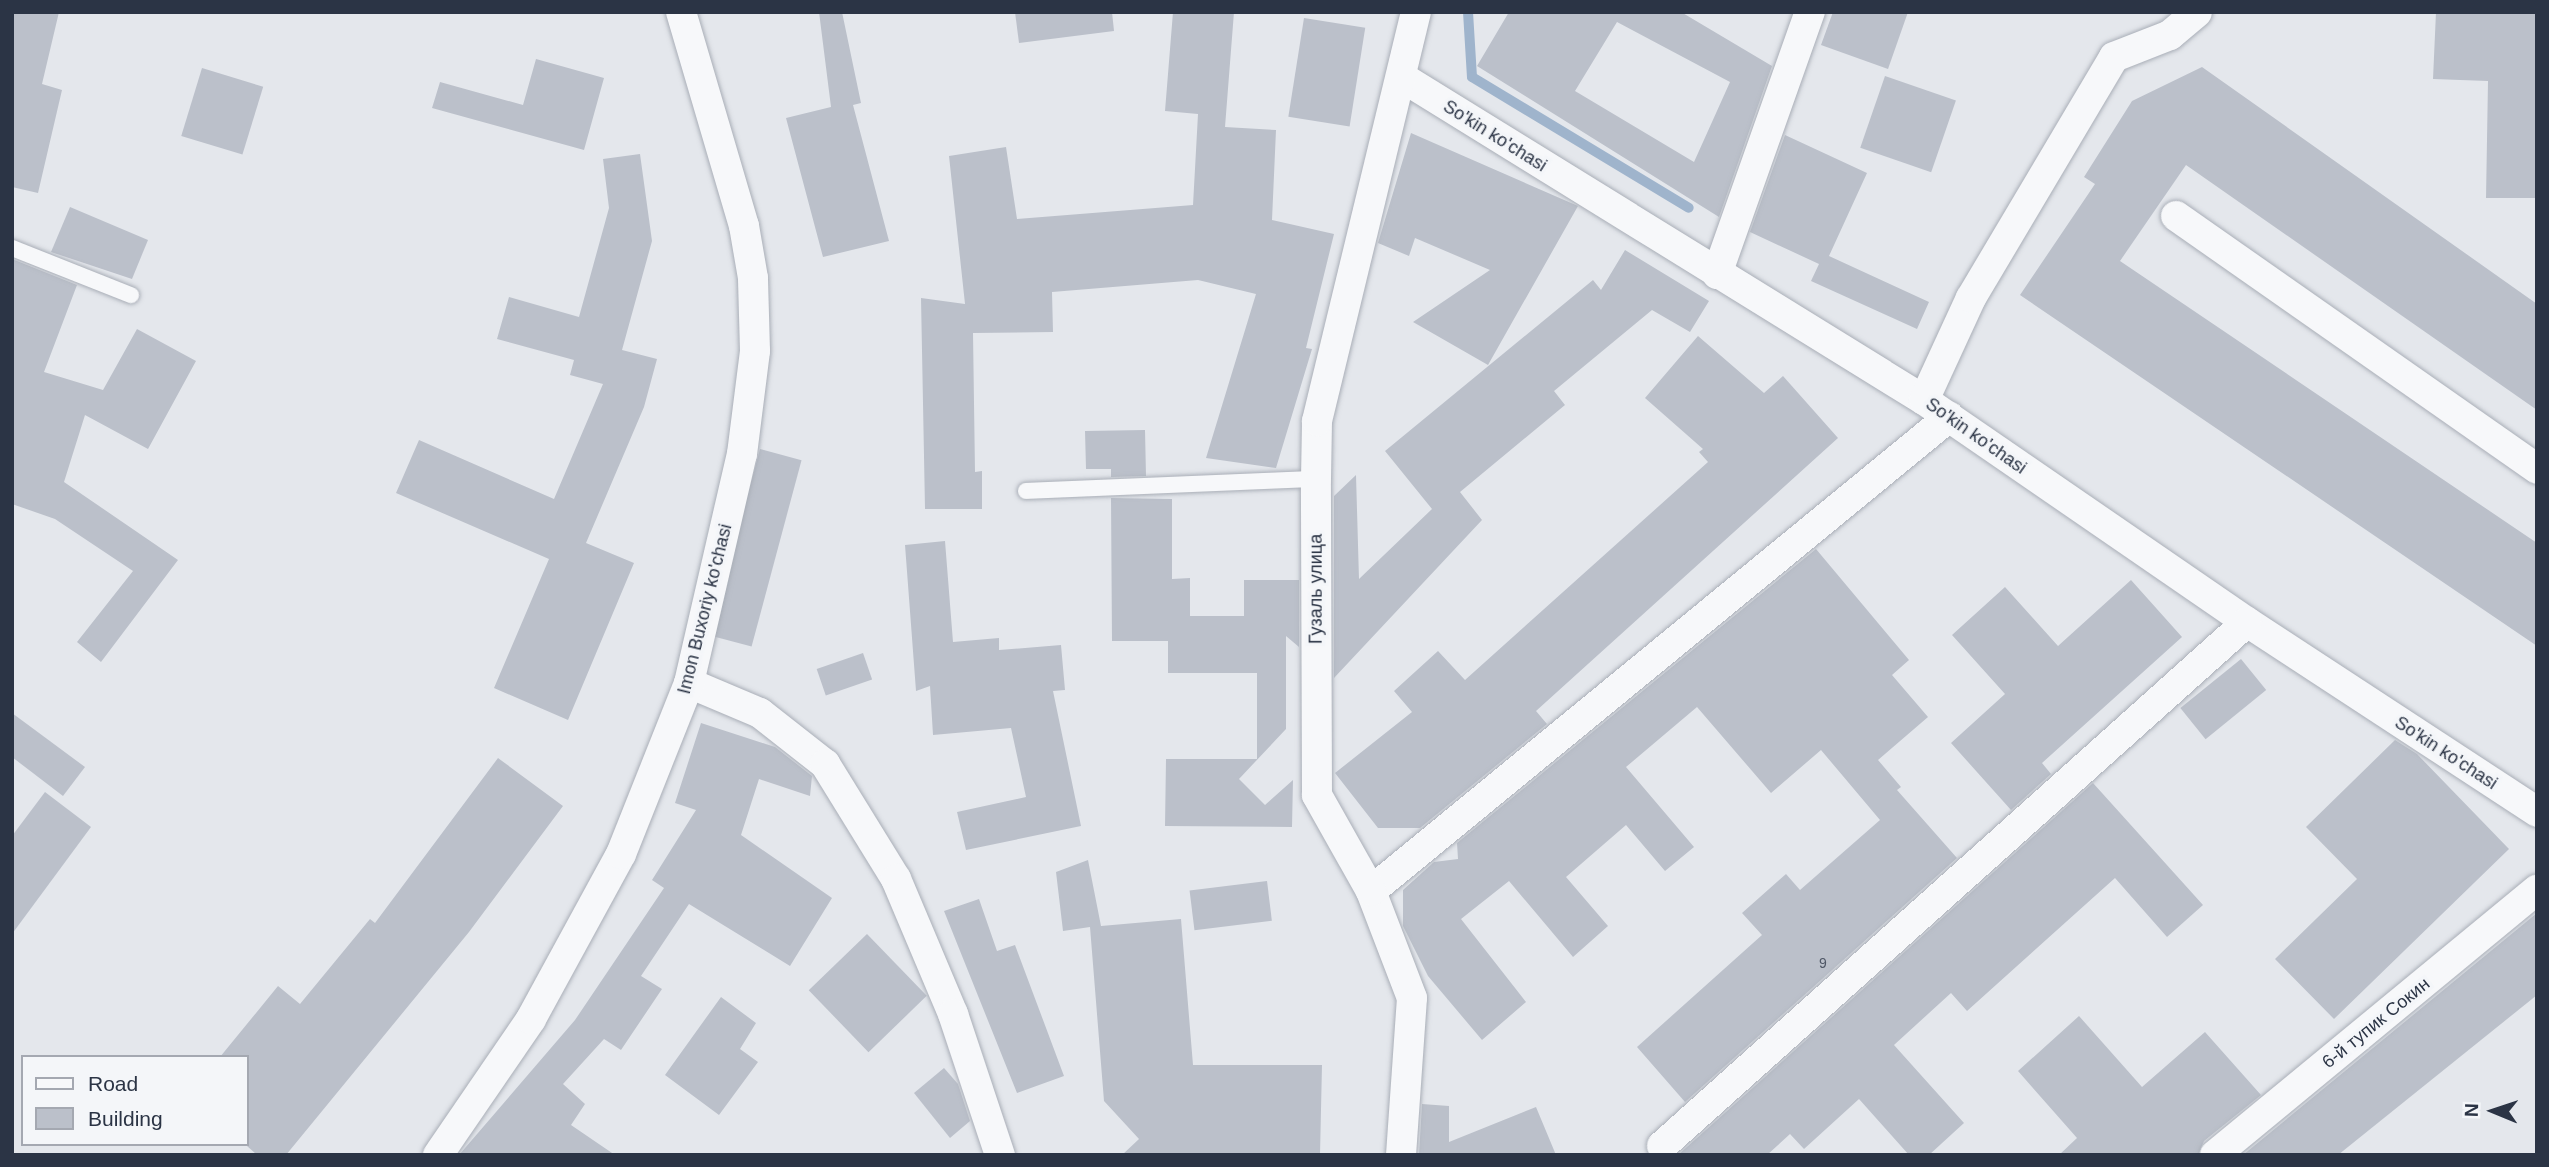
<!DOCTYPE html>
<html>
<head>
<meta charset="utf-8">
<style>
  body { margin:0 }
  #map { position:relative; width:2549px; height:1167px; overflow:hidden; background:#e4e7ec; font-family:Helvetica,sans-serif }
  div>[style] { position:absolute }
  .stream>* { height:10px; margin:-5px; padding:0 5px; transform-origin:5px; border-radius:5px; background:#9fb4cc }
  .building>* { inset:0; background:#bbc0ca; transform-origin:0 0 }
  .roads { filter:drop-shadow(0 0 2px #a9aeb7) drop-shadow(0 0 2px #a9aeb7) }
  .lane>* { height:16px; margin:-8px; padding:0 8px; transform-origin:8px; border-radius:8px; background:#f7f8fa }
  .street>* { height:30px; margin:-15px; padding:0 15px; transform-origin:15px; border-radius:15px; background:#f7f8fa }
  span { translate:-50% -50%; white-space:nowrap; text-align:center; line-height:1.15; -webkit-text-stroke:7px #f4f6f9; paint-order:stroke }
  .number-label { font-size:14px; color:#4f5766 }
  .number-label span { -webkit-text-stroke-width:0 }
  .street-label { font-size:18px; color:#2b3445 }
  .frame { position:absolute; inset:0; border:14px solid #2b3445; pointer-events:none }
  .legend { position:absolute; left:21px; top:1055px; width:228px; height:91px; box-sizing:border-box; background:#f4f6f9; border:2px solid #a4a8b1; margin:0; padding:9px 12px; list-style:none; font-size:21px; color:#2b3445 }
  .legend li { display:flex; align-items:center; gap:14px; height:35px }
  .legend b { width:35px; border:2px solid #a4a8b1 }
  .north { position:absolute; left:2458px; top:1076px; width:70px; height:70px; -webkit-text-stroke:5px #f4f6f9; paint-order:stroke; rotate:272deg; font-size:19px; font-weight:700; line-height:28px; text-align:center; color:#2b3445 }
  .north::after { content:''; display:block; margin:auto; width:24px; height:32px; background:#2b3445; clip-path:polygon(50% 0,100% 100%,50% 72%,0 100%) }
</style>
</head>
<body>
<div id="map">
  <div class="stream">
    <div style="left:1468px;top:12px;width:65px;rotate:86.5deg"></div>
    <div style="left:1472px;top:77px;width:253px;rotate:31.1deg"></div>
  </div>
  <div class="building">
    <div style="clip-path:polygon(12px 12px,59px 12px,42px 84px,62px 90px,38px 193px,12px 187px)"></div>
    <div style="clip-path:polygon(819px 12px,842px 12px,861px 103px,853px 105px,889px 241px,823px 257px,786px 118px,831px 107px)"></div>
    <div style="clip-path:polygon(1015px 12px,1112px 12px,1114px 31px,1019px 43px)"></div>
    <div style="clip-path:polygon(1173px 12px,1234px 12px,1225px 127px,1276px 130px,1272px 220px,1334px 234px,1306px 348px,1312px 349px,1276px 468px,1206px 458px,1256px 294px,1198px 280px,1052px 292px,1053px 332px,973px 333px,975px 472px,982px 471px,982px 509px,925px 509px,921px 298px,965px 304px,949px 156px,1006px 147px,1017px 219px,1193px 205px,1198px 114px,1165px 111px)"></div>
    <div style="clip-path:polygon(evenodd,1509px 12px,1681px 12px,1772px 66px,1719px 217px,1477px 66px,1509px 12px,1617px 22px,1730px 82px,1694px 162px,1575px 91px,1617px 22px)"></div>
    <div style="clip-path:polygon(1833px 12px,1908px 12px,1888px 69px,1821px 45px)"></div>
    <div style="clip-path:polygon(2436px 12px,2537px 12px,2537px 198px,2486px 198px,2488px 81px,2433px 79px)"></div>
    <div style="left:1304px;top:18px;width:62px;height:100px;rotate:9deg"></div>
    <div style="clip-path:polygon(536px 59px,604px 78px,584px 150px,432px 108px,440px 82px,523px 105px)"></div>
    <div style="clip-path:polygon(2202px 67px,2537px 304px,2537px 410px,2186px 165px,2120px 261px,2537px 543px,2537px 646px,2020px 295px,2095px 184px,2084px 177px,2132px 101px)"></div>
    <div style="left:202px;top:68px;width:64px;height:71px;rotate:17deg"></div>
    <div style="left:1885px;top:76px;width:75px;height:76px;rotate:19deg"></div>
    <div style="clip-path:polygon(1411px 133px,1578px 206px,1488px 365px,1413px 322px,1490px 270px,1415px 238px,1409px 256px,1378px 243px)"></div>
    <div style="clip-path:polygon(1785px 135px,1867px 173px,1829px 256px,1929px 302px,1917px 329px,1811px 281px,1819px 264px,1750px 232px)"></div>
    <div style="clip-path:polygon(640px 154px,652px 241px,622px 350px,657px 359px,644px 407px,586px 543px,634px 563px,568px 720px,494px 688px,549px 559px,396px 493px,419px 440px,554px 499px,603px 384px,570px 375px,574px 360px,497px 339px,509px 297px,579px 317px,609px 208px,603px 159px)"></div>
    <div style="clip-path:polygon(70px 207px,148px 240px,132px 279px,51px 252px)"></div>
    <div style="clip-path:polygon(1625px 250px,1709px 301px,1690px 332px,1652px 310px,1554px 391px,1565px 405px,1460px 492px,1482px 520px,1334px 678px,1334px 496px,1356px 475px,1359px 579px,1432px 509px,1385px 451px,1593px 280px,1601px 290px)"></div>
    <div style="clip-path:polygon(12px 259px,77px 285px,44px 372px,103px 390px,137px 329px,196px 361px,148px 449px,85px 415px,64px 482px,178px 560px,101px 662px,77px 642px,133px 571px,55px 519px,12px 504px)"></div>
    <div style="clip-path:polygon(1698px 336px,1764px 393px,1783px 376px,1838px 438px,1536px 711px,1547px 724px,1420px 828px,1378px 828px,1335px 773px,1412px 712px,1394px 691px,1438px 651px,1465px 680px,1708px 462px,1699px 452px,1703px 449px,1645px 398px)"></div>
    <div style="clip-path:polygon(1145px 430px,1146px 476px,1111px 477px,1111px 469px,1086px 469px,1085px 431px)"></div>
    <div style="left:760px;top:449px;width:43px;height:193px;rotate:15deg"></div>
    <div style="clip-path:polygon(1111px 498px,1172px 499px,1172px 579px,1190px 578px,1190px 616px,1244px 616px,1244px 580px,1299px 580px,1299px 647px,1286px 636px,1286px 729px,1239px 779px,1265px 805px,1293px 780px,1292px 827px,1165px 826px,1166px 759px,1257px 759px,1257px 673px,1168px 673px,1168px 641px,1112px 641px)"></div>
    <div style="clip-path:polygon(945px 541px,953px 642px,999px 638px,999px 650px,1061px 645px,1065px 690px,1053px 691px,1081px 826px,966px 850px,957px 812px,1026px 797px,1011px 728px,933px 735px,930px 686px,916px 691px,905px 545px)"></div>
    <div style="clip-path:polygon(1816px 549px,1909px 660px,1892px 675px,1928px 717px,1878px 760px,1901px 787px,1897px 790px,1957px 858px,1685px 1102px,1637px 1047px,1762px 935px,1742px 913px,1786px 874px,1800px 890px,1880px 820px,1821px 750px,1771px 793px,1697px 707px,1626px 767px,1694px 847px,1665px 871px,1626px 825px,1566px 877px,1608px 926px,1573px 957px,1509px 881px,1461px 919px,1526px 1002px,1482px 1040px,1428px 976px,1403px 926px,1403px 890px,1434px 862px,1458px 859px,1457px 843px)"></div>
    <div style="clip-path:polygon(2131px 580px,2182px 637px,2042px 763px,2051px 774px,2011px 810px,1951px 743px,2005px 694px,1952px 635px,2005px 587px,2058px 646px)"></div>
    <div style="left:863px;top:653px;width:28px;height:49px;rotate:71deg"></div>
    <div style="left:2241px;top:659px;width:40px;height:78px;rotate:51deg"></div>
    <div style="clip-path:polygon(12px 713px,85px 767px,63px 796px,12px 757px)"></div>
    <div style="clip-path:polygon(701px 723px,775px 747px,812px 776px,810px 796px,759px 779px,741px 835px,832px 898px,790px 966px,689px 904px,641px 976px,662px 989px,621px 1050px,604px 1039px,563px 1084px,585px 1104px,571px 1125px,615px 1155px,459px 1155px,575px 1020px,664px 888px,652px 880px,696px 810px,675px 803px)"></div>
    <div style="clip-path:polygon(2395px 740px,2417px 754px,2509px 849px,2334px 1019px,2275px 959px,2357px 879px,2306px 827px)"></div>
    <div style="clip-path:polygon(498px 758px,563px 806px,469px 932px,286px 1155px,257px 1155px,247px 1146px,247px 1057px,220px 1057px,278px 986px,300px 1004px,370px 919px,375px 923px)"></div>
    <div style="clip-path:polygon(2093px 783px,2203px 905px,2167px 937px,2115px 878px,1967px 1011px,1951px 993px,1894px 1045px,1964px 1123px,1929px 1155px,1909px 1155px,1859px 1099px,1804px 1149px,1790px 1134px,1767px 1155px,1678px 1155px)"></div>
    <div style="clip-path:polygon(45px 792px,91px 827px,12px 934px,12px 836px)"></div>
    <div style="clip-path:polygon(1088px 860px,1101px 926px,1181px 919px,1193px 1065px,1322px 1065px,1320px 1155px,1122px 1155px,1139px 1139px,1104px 1101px,1090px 927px,1063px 931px,1056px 872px)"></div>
    <div style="left:1267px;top:881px;width:40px;height:78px;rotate:83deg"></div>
    <div style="clip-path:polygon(979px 899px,997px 951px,1015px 945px,1064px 1076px,1017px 1093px,944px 911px)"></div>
    <div style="clip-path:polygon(2537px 913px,2537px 995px,2338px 1155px,2243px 1155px)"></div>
    <div style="left:867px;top:934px;width:86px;height:81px;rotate:46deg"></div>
    <div style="clip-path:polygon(721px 997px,756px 1023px,740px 1049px,758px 1062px,719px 1115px,665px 1075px)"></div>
    <div style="clip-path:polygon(2079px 1016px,2142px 1087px,2205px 1032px,2261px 1095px,2204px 1141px,2198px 1155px,2059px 1155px,2077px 1138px,2018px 1071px)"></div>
    <div style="clip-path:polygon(944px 1068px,958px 1084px,970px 1121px,950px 1138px,914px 1093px)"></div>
    <div style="clip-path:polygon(1422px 1104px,1449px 1106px,1449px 1142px,1536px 1107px,1556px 1155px,1419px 1155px)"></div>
  </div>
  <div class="roads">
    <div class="lane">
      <div style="left:12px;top:248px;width:128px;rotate:21.6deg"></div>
      <div style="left:1026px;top:491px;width:290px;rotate:-2.4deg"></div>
    </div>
    <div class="street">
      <div style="left:1403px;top:78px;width:612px;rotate:31.72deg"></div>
      <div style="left:1924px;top:400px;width:392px;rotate:34.5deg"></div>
      <div style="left:2247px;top:622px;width:347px;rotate:33.2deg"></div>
      <div style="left:2176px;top:216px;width:441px;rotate:35deg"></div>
      <div style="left:1717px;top:274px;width:278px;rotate:-70.5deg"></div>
      <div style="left:1924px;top:400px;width:112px;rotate:-65.3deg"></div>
      <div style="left:1971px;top:298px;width:280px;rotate:-59.3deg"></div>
      <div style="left:2114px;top:57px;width:60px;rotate:-21.4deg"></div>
      <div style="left:2170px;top:35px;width:35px;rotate:-40deg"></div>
      <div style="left:689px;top:683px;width:77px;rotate:22.9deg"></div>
      <div style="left:760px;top:713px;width:83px;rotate:38.1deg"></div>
      <div style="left:825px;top:764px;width:135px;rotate:58.3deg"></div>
      <div style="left:896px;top:879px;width:147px;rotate:67.1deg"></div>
      <div style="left:953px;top:1014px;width:149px;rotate:71.6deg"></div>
      <div style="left:1371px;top:891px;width:748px;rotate:-39.35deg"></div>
      <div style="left:1662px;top:1146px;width:785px;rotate:-41.85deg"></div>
      <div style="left:438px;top:1155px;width:165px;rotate:-55.6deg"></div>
      <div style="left:531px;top:1019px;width:188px;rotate:-61.4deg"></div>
      <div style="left:621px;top:854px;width:184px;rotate:-68.3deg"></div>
      <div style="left:689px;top:683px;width:235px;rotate:-77deg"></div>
      <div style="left:742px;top:454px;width:104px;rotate:-82.8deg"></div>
      <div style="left:755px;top:351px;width:73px;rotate:-91.6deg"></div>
      <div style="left:753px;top:278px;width:53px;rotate:-99.8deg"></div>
      <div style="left:744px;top:226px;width:223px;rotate:-106.4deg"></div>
      <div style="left:1401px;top:1155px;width:157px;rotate:-86deg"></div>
      <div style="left:1412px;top:998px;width:115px;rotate:-111deg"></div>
      <div style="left:1371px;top:891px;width:110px;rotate:-119.4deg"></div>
      <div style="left:1317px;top:795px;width:316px;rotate:-90.2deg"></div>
      <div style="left:1316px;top:479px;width:58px;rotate:-89deg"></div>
      <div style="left:1317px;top:421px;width:421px;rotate:-76.4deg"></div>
      <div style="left:2215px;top:1155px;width:417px;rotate:-39.5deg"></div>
    </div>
  </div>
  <div class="number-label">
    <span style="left:1823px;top:963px">9</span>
  </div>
  <div class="street-label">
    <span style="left:1495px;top:136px;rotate:32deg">So'kin ko'chasi</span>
    <span style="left:1976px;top:436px;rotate:35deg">So'kin ko'chasi</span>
    <span style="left:1316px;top:589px;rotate:-90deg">Гузаль улица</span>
    <span style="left:705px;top:609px;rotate:-76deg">Imon Buxoriy ko'chasi</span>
    <span style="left:2446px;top:753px;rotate:33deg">So'kin ko'chasi</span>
    <span style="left:2376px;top:1023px;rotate:-39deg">6-й тупик Сокин</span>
  </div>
  <div class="frame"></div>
  <ul class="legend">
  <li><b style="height:9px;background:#f7f8fa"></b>Road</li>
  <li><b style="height:19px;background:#bbc0ca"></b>Building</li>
  </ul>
  <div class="north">N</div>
</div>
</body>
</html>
